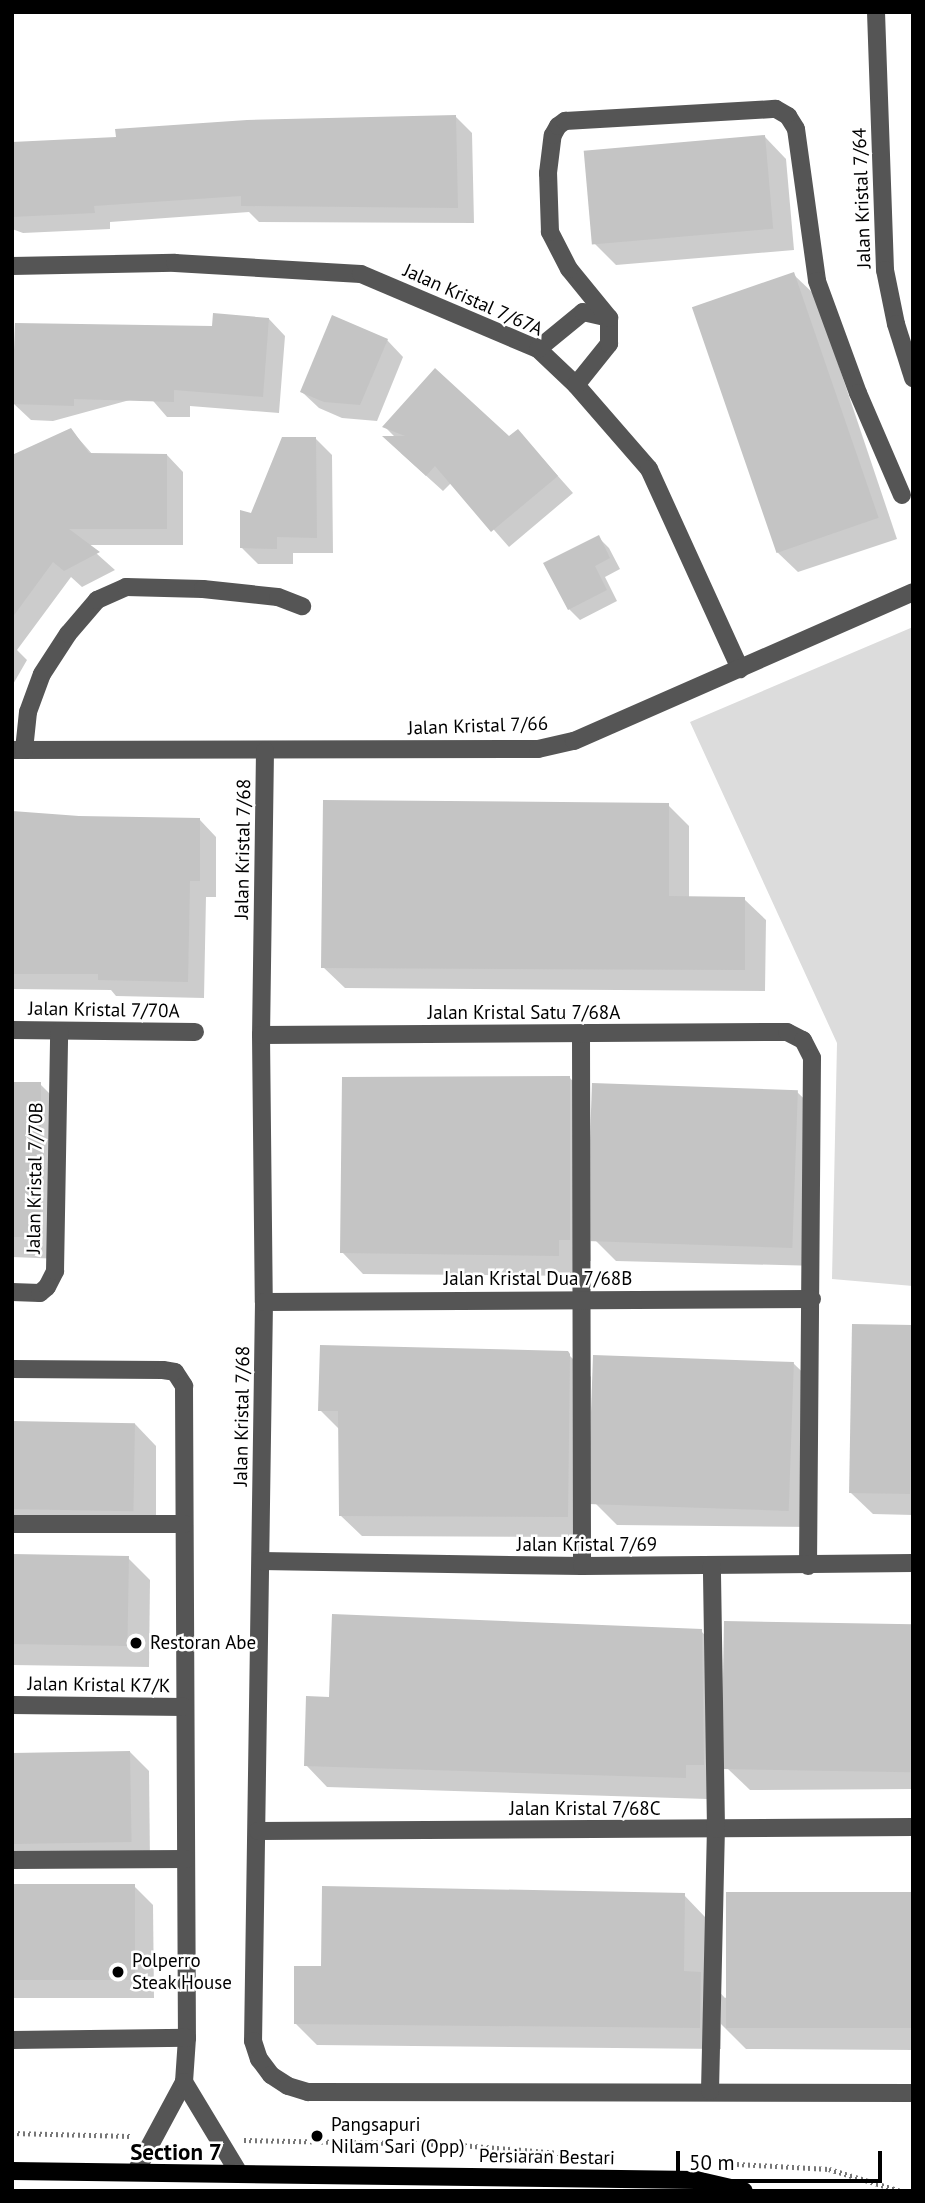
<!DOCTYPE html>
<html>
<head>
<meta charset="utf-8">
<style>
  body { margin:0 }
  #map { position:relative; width:925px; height:2203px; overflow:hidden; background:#fff; font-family:"PT Sans",sans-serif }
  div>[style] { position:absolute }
  .green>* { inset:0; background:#dcdcdc }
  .shadow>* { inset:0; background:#0003 }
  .building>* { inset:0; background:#c4c4c4; transform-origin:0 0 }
  .path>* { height:4.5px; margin-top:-2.25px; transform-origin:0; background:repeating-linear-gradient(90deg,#777 0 2px,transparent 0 5.5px) }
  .minor>* { height:18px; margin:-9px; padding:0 9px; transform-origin:9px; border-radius:9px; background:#555 }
  .major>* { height:18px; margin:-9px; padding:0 9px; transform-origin:9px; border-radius:9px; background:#000 }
  .dots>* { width:19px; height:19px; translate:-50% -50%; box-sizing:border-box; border:4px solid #fff; border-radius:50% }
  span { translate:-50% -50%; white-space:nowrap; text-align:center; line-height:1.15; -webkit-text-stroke:5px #fff; paint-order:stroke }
  .street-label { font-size:19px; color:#000 }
  .poi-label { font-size:19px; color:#000 }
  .left { translate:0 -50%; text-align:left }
  .quarter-label { font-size:23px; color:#000; font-weight:700 }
  .frame { position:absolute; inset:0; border:14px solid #000; pointer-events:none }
  .scale { position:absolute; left:676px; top:2151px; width:206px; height:32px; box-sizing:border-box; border:4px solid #000; border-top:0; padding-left:9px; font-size:21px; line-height:24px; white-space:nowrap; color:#000; -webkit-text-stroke:5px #fff; paint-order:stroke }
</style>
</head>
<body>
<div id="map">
  <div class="green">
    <div style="clip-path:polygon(913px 627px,913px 1286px,832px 1279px,837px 1043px,690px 722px)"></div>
  </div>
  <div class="shadow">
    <div style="clip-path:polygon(456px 117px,472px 133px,474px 223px,259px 222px,249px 212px,110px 222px,110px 229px,23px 233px,12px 229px,12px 144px)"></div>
    <div style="clip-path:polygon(765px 137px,786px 159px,794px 250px,616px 265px,594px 243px)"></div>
    <div style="clip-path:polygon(793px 274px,815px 295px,897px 539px,798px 572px,776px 551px)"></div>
    <div style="clip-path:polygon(269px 319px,285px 336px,279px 413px,190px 406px,190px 417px,167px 417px,148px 395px,53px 421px,31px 420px,14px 404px,214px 327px)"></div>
    <div style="clip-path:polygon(387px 340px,403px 357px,377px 421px,342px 418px,319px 408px,302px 392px)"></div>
    <div style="clip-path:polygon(385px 427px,509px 438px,518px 431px,573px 493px,509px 547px,452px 482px,443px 491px,401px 453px,396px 438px)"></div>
    <div style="clip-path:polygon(71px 430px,93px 455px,167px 455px,183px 472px,183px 545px,87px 545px,115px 570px,82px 587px,71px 577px,17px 650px,27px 660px,12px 686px,12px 473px)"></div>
    <div style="clip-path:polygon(315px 438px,332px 455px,333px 553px,293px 553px,293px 564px,258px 564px,242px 548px,252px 515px)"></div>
    <div style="clip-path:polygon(598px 537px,609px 548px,620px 569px,605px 577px,617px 601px,580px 620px,569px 609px)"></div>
    <div style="clip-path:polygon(668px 805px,689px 826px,689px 898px,744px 899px,766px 920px,765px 991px,345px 988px,323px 967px)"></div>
    <div style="clip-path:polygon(12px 813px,79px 818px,200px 820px,216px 837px,216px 897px,206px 897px,204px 998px,116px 996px,111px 990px,12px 989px)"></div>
    <div style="clip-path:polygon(569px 1077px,590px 1099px,591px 1261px,580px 1261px,580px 1276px,363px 1274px,342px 1252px)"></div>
    <div style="clip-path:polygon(12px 1083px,40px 1084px,61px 1105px,61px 1259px,12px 1257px)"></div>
    <div style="clip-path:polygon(797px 1092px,819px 1113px,819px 1266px,616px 1261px,595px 1240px)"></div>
    <div style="clip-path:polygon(913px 1327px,913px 1515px,873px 1514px,851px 1493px)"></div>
    <div style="clip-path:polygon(567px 1353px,591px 1377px,589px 1537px,362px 1536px,340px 1515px,340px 1430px,320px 1410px)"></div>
    <div style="clip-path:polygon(793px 1363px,815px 1384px,812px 1527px,617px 1525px,595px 1503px)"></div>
    <div style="clip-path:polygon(12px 1423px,135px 1424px,156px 1446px,156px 1531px,12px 1529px)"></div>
    <div style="clip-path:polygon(12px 1556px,128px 1558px,150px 1580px,149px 1667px,12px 1665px)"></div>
    <div style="clip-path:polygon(913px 1626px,913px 1789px,750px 1790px,728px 1769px)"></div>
    <div style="clip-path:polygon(701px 1631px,722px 1653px,724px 1786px,707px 1786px,707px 1799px,327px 1787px,306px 1765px,331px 1699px)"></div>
    <div style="clip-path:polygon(130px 1752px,149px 1771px,150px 1860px,12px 1862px,12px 1754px)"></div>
    <div style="clip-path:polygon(12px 1886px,134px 1886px,153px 1905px,154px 1998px,12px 1998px)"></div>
    <div style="clip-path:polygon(684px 1895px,705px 1917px,705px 1977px,725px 1998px,913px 1895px,913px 2050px,746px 2049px,721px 2024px,721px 2049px,317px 2045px,295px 2023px,322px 1968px)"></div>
  </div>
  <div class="building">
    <div style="clip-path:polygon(456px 115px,458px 208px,241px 206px,241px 196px,94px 206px,95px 213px,12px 217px,12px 142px,116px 137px,115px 129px,247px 120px)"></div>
    <div style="left:765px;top:135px;width:94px;height:182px;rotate:85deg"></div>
    <div style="left:794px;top:272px;width:260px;height:108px;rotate:71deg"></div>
    <div style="clip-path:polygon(213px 313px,269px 318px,263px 397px,174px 390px,174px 402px,74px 399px,74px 406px,12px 404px,15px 323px,212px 326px)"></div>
    <div style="clip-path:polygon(332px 315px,388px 339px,360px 405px,324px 402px,300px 392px)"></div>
    <div style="clip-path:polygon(435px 368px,509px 436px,518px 429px,558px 476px,491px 532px,435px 466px,426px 476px,382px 436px,405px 436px,382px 427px)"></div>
    <div style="clip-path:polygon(71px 428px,89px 453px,167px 454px,167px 529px,69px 529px,100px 552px,64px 571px,53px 562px,12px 618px,12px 455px)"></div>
    <div style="clip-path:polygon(282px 437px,316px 437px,317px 538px,277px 537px,277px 549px,240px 548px,240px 510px,251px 513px)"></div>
    <div style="clip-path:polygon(599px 535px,610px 558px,595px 566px,607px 590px,568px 610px,543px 563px)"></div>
    <div style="clip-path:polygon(323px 800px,669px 803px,669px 896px,745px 897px,745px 970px,321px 968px)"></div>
    <div style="clip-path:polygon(12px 811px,79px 816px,200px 818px,200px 881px,190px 881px,188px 982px,98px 980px,98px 974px,12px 974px)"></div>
    <div style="clip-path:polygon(570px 1076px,570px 1240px,559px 1240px,559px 1256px,340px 1253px,342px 1077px)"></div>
    <div style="left:12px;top:1082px;width:29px;height:155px"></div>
    <div style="left:592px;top:1083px;width:206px;height:158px;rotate:2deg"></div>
    <div style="left:852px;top:1324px;width:61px;height:169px;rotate:1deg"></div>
    <div style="clip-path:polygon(320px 1345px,568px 1351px,570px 1354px,568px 1517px,339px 1516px,338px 1411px,318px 1411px)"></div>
    <div style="left:593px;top:1355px;width:201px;height:149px;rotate:2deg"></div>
    <div style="left:12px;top:1421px;width:123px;height:88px;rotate:1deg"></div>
    <div style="left:12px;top:1554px;width:117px;height:90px;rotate:1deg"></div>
    <div style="clip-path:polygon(332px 1614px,702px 1629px,704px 1765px,686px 1765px,686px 1778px,304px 1766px,306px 1696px,329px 1697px)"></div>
    <div style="left:724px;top:1621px;width:189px;height:148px;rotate:1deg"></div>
    <div style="left:130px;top:1751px;width:91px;height:118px;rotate:89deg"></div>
    <div style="left:12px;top:1884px;width:123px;height:96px"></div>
    <div style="clip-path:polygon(322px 1886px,685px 1893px,684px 1971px,701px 1972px,700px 2028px,294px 2024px,294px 1966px,321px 1966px)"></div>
    <div style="left:726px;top:1892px;width:187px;height:136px"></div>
  </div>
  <div class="path">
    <div style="left:12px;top:2133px;width:118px;rotate:1.5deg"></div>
    <div style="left:244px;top:2140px;width:204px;rotate:1.1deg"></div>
    <div style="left:448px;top:2144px;width:112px;rotate:4.6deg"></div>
    <div style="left:737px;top:2164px;width:92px;rotate:3.1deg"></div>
    <div style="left:829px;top:2169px;width:75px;rotate:17deg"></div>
  </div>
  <div class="minor">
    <div style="left:876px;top:12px;width:258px;rotate:88deg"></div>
    <div style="left:885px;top:270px;width:55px;rotate:78.5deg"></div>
    <div style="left:896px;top:324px;width:57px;rotate:72.5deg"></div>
    <div style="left:12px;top:266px;width:163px;rotate:-1.1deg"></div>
    <div style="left:175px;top:263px;width:186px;rotate:3.4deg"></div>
    <div style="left:361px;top:274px;width:192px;rotate:23deg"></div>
    <div style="left:538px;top:349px;width:52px;rotate:43.5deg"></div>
    <div style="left:576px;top:385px;width:111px;rotate:49deg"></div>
    <div style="left:649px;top:469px;width:220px;rotate:65.5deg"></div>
    <div style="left:538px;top:349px;width:58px;rotate:-39.4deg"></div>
    <div style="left:583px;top:312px;width:27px;rotate:13deg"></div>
    <div style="left:576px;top:385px;width:53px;rotate:-51.2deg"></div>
    <div style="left:609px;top:344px;width:26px;rotate:-90deg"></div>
    <div style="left:609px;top:318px;width:63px;rotate:-129.2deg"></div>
    <div style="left:569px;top:269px;width:42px;rotate:-117.2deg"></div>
    <div style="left:550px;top:232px;width:59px;rotate:-91.9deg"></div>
    <div style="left:548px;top:173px;width:38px;rotate:-83deg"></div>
    <div style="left:553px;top:135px;width:10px;rotate:-61deg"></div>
    <div style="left:558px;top:126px;width:9px;rotate:-36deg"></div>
    <div style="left:565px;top:121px;width:211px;rotate:-3.3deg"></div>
    <div style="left:776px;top:109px;width:14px;rotate:30deg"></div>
    <div style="left:788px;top:116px;width:15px;rotate:58deg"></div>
    <div style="left:796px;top:129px;width:153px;rotate:82.1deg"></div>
    <div style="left:817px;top:281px;width:119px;rotate:69.9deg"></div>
    <div style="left:858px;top:393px;width:111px;rotate:66.7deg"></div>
    <div style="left:12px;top:750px;width:526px;rotate:-0.11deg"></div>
    <div style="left:538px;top:749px;width:37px;rotate:-13deg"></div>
    <div style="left:574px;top:741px;width:370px;rotate:-23.7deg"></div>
    <div style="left:24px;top:750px;width:38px;rotate:-84deg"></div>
    <div style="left:28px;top:712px;width:40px;rotate:-69.8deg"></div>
    <div style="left:42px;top:674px;width:48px;rotate:-57deg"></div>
    <div style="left:68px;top:634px;width:45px;rotate:-49.5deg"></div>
    <div style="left:97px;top:600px;width:32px;rotate:-24deg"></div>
    <div style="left:126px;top:587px;width:77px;rotate:1.5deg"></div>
    <div style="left:203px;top:589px;width:75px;rotate:6.1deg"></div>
    <div style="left:278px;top:597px;width:26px;rotate:21deg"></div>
    <div style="left:265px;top:751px;width:284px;rotate:90.8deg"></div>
    <div style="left:261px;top:1035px;width:267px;rotate:89.4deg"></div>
    <div style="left:264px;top:1302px;width:739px;rotate:90.85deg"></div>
    <div style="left:253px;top:2041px;width:19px;rotate:72deg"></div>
    <div style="left:259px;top:2059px;width:20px;rotate:53deg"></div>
    <div style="left:271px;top:2075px;width:20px;rotate:33deg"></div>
    <div style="left:288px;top:2086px;width:21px;rotate:17deg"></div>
    <div style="left:308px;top:2092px;width:605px;rotate:0.09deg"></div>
    <div style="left:12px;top:1030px;width:183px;rotate:0.6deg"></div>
    <div style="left:581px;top:1034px;width:532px;rotate:89.89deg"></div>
    <div style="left:261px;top:1035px;width:526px;rotate:-0.33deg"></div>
    <div style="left:787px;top:1032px;width:18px;rotate:27deg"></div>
    <div style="left:803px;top:1040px;width:20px;rotate:63deg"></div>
    <div style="left:812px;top:1058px;width:508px;rotate:90.45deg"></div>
    <div style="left:12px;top:1292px;width:28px;rotate:2deg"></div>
    <div style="left:40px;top:1293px;width:9px;rotate:-41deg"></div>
    <div style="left:47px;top:1287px;width:18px;rotate:-63deg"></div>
    <div style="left:55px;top:1271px;width:240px;rotate:-89deg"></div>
    <div style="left:264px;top:1302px;width:548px;rotate:-0.31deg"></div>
    <div style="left:12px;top:1369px;width:151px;rotate:0.4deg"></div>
    <div style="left:163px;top:1370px;width:12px;rotate:9deg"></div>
    <div style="left:175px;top:1372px;width:17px;rotate:57deg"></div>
    <div style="left:184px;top:1386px;width:652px;rotate:89.74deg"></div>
    <div style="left:187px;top:2038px;width:44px;rotate:93.9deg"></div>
    <div style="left:184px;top:2082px;width:101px;rotate:118.3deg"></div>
    <div style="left:12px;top:1524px;width:172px"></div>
    <div style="left:261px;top:1561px;width:321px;rotate:0.9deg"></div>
    <div style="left:582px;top:1566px;width:331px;rotate:-0.5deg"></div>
    <div style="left:12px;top:1705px;width:173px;rotate:0.7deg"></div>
    <div style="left:258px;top:1831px;width:655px;rotate:-0.35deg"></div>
    <div style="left:12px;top:1860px;width:174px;rotate:-0.3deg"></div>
    <div style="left:12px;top:2040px;width:175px;rotate:-0.7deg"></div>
    <div style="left:184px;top:2082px;width:106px;rotate:58.9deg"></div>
    <div style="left:710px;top:2091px;width:262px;rotate:-88.7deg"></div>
    <div style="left:716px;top:1829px;width:263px;rotate:-90.9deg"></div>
  </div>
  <div class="major">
    <div style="left:12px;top:2171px;width:684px;rotate:0.75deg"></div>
    <div style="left:696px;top:2180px;width:49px;rotate:12.9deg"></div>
  </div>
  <div class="dots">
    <div style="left:136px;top:1643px;background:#000"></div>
    <div style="left:118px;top:1972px;background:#000"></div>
    <div style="left:317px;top:2136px;background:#000"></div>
  </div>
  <div class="street-label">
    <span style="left:862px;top:198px;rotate:-92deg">Jalan Kristal 7/64</span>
    <span style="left:473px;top:300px;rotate:24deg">Jalan Kristal 7/67A</span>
    <span style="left:478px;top:726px;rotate:-2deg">Jalan Kristal 7/66</span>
    <span style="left:243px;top:849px;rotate:-89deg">Jalan Kristal 7/68</span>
    <span style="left:104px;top:1010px;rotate:1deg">Jalan Kristal 7/70A</span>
    <span style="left:524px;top:1013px">Jalan Kristal Satu 7/68A</span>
    <span style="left:35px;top:1178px;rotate:-89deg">Jalan Kristal 7/70B</span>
    <span style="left:538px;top:1279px">Jalan Kristal Dua 7/68B</span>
    <span style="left:242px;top:1416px;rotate:-89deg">Jalan Kristal 7/68</span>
    <span style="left:587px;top:1545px">Jalan Kristal 7/69</span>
    <span style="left:99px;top:1685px;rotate:1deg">Jalan Kristal K7/K</span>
    <span style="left:585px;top:1809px">Jalan Kristal 7/68C</span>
    <span style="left:547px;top:2157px;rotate:1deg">Persiaran Bestari</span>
  </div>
  <div class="poi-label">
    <span class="left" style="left:150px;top:1643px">Restoran Abe</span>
    <span class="left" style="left:132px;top:1972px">Polperro<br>Steak House</span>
    <span class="left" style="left:331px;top:2136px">Pangsapuri<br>Nilam Sari (Opp)</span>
  </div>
  <div class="quarter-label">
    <span style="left:176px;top:2152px">Section 7</span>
  </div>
  <div class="frame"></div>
  <div class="scale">50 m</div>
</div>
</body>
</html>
